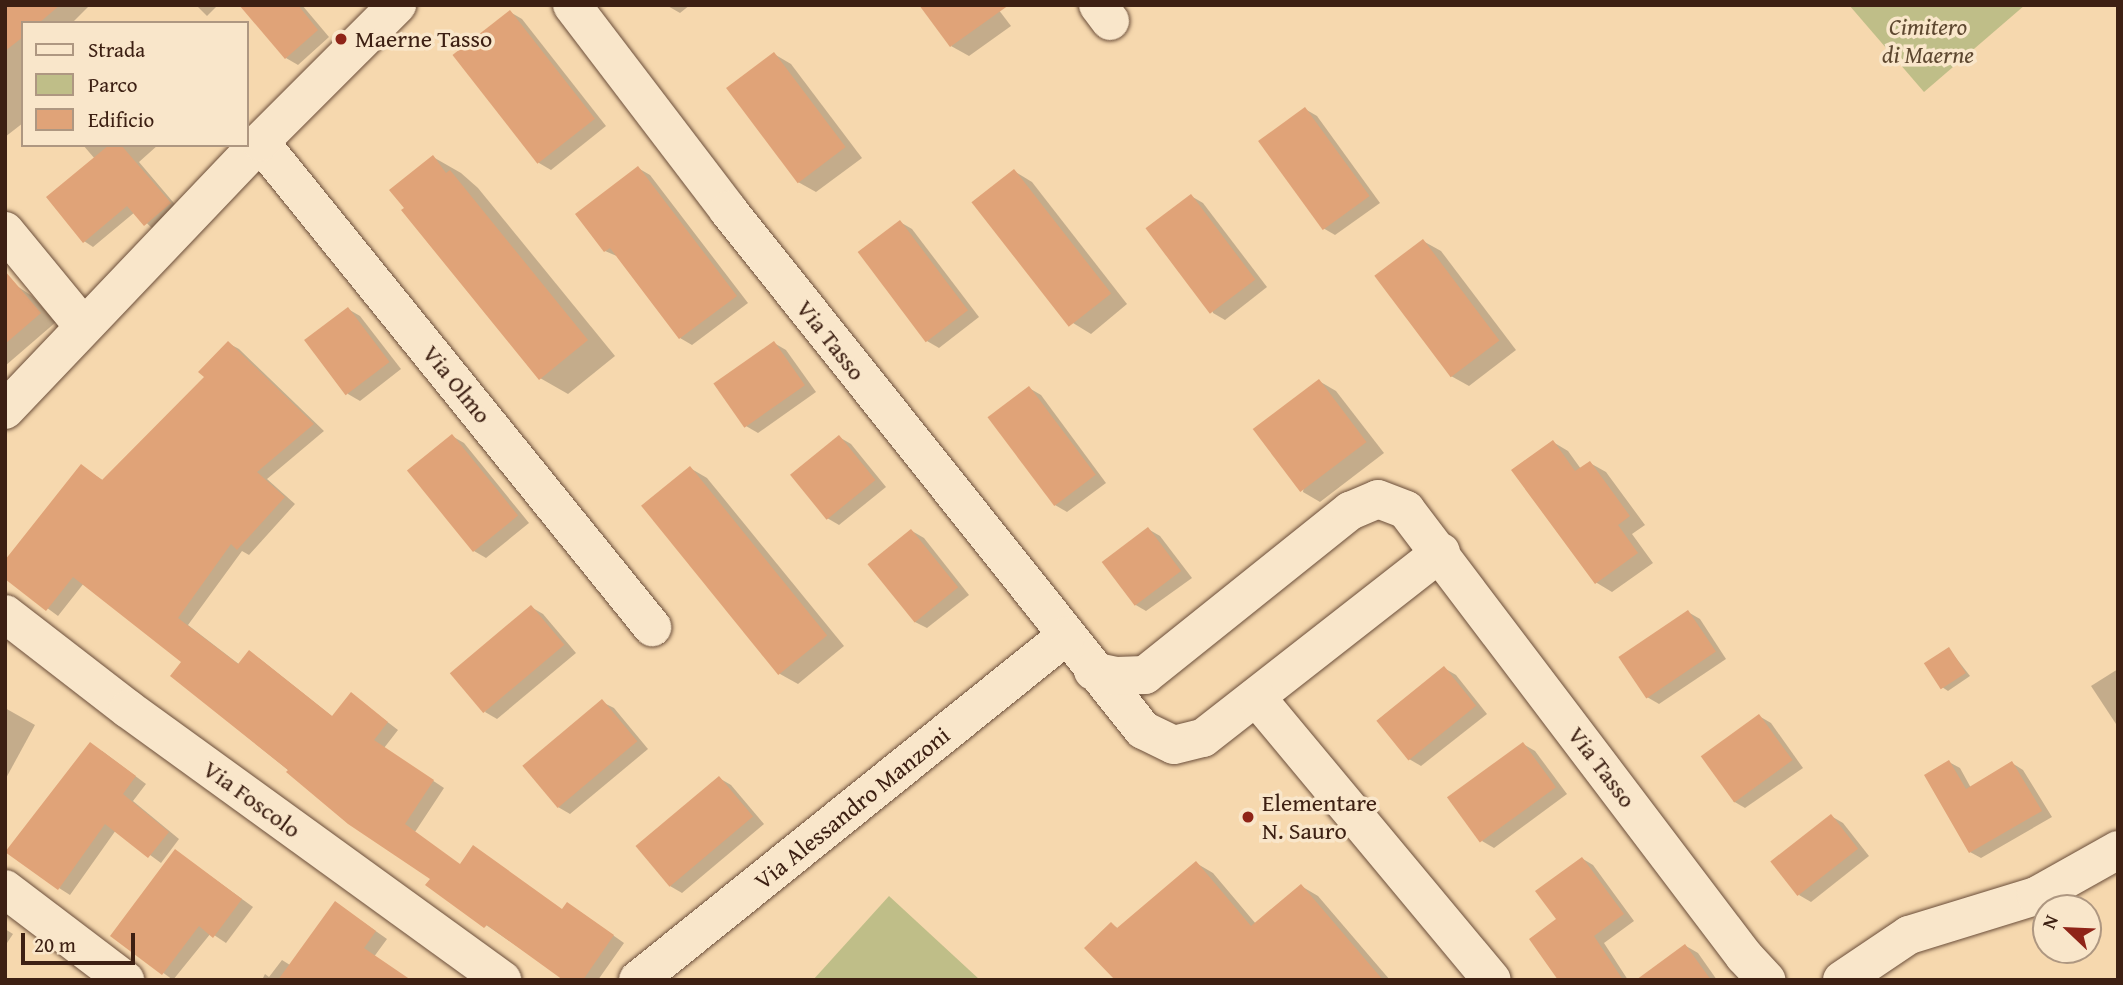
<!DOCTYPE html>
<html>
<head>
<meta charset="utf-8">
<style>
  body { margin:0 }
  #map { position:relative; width:2123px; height:985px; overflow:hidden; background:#f6d8ae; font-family:"Gentium Book Plus",serif }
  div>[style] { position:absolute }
  .green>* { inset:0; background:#bfbe88 }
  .shadow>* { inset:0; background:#0003 }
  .building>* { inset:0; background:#e0a378; transform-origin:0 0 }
  .roads { filter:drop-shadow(0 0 2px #6b4e3a) drop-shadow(0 0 2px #6b4e3a) }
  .minor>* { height:38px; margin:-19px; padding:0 19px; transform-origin:19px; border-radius:19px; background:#f9e6ca }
  .dots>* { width:19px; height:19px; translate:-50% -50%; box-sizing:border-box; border:4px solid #f9e6ca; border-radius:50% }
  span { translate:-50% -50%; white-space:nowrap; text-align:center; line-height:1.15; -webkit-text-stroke:7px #f9e6ca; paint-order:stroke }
  .park-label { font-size:24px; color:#5e4830; font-style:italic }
  .poi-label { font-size:24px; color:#3d2013 }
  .left { translate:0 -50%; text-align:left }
  .street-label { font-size:24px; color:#3d2013 }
  .frame { position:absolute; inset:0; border:7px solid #3d2013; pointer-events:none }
  .legend { position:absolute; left:21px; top:21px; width:228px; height:126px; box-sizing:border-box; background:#f9e6ca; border:2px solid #ae9781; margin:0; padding:9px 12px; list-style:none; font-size:21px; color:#3d2013 }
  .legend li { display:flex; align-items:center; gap:14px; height:35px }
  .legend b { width:35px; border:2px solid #ae9781 }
  .north { position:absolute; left:2032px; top:894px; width:70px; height:70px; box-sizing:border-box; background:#f9e6ca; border:2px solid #ae9781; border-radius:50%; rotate:293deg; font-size:19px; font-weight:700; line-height:28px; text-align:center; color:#3d2013 }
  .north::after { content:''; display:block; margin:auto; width:24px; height:32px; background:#8f2418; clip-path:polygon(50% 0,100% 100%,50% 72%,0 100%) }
  .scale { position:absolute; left:21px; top:933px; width:114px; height:32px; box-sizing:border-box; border:4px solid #3d2013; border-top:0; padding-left:9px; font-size:21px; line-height:24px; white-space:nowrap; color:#3d2013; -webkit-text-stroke:5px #f9e6ca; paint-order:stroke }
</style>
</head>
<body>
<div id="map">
  <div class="green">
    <div style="clip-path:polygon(1849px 5px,2025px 5px,1924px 92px)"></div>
    <div style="clip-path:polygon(889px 896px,980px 980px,813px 980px)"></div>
  </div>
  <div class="shadow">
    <div style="clip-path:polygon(22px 5px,90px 5px,72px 23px,23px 23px,23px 123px,5px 137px,5px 20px)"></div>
    <div style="clip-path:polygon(196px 5px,218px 5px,207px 16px)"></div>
    <div style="clip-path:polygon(268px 5px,302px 5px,329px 37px,298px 65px,286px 58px)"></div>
    <div style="clip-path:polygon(666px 5px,690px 5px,680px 13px)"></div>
    <div style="clip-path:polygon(995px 5px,1011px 26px,969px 56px,951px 46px)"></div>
    <div style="clip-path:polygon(510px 12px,522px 19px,606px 126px,551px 170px,539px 163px)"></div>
    <div style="clip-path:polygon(774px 54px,791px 64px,862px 158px,816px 192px,798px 182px,728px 88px)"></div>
    <div style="clip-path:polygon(1305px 109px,1317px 116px,1380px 203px,1335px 235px,1323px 228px)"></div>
    <div style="clip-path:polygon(83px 145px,158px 145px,139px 162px,179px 209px,154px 230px,135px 212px,93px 247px,84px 241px,95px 159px)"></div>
    <div style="clip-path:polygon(433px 157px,461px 173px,478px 188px,615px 356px,568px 394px,540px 378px)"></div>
    <div style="clip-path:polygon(638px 168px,650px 175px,748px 303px,692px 345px,680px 338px,619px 257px,605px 251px,578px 214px)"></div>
    <div style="clip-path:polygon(1014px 171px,1032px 182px,1127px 304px,1091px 334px,1073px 323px)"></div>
    <div style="clip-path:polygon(1191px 196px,1203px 203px,1267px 287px,1225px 320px,1213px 313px)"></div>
    <div style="clip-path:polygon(900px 222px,912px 229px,979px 317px,939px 348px,927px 341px)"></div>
    <div style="clip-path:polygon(1423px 241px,1441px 251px,1516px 350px,1469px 386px,1451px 376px)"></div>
    <div style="clip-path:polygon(17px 286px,32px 296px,56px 322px,5px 366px,5px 296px)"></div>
    <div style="clip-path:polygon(348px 309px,360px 316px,401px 369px,360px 401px,348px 394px)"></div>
    <div style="clip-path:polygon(228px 343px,239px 349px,324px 431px,267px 479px,295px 504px,249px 555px,242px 551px,188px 625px,240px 665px,249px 653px,260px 659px,333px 717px,351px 694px,398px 730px,384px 748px,444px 788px,415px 832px,461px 866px,563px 911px,579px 911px,624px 943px,598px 980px,566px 980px,428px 885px,432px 879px,351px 821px,172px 676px,184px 662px,84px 583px,58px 616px,5px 577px,81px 466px,104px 481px,207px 377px)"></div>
    <div style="clip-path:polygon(774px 343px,786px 350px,816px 392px,758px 433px,746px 426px)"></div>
    <div style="clip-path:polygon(1319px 381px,1336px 391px,1384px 453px,1320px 502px,1303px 492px)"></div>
    <div style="clip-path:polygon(1029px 388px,1041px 395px,1106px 483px,1067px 512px,1055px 505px)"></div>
    <div style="clip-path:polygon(452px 436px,464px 443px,529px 523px,486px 558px,474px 551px)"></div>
    <div style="clip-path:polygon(839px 437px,851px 444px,886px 487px,839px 525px,827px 518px)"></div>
    <div style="clip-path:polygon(1553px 442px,1568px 451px,1581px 469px,1590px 463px,1606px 472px,1645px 525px,1632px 534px,1653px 563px,1612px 592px,1597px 583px,1513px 470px)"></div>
    <div style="clip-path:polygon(690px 468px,707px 478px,844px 646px,798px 684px,780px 674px)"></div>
    <div style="clip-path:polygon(1148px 529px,1160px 536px,1192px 578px,1146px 611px,1134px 604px)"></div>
    <div style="clip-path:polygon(912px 531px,924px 538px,969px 595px,927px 628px,915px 622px)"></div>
    <div style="clip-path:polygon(531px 607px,543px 614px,576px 653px,497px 719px,485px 712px)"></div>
    <div style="clip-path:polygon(1688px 612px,1700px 619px,1726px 659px,1659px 704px,1647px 697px)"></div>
    <div style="clip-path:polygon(1949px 649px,1970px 676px,1948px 691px,1942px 687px)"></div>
    <div style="clip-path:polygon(1444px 668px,1456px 675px,1487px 714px,1421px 766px,1409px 759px,1378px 720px)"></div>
    <div style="clip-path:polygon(2118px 669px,2118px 727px,2091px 686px)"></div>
    <div style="clip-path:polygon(602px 702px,614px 708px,648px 749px,570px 814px,558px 807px)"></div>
    <div style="clip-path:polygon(5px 708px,35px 725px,5px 780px)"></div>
    <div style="clip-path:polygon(1759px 716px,1771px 723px,1803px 768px,1745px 808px,1733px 801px)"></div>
    <div style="clip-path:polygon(1523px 744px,1535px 751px,1567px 794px,1494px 848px,1482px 841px)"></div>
    <div style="clip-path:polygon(102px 751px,146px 784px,133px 801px,179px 839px,161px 863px,116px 830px,70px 895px,59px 888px)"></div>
    <div style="clip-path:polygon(1949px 762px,1960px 768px,1971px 788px,2012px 763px,2023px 770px,2052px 817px,1981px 858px,1970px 852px)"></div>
    <div style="clip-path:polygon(719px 778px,731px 785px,764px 824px,682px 893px,670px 886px)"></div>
    <div style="clip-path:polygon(1831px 816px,1843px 823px,1869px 856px,1811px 902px,1799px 895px)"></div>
    <div style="clip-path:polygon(176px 851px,253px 907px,226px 943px,211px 933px,173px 980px,113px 936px)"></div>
    <div style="clip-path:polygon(1583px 859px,1593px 865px,1634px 921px,1604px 943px,1628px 980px,1569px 980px,1558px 920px)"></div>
    <div style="clip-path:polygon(1196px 863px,1213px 873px,1256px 924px,1301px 886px,1318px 896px,1390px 980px,1117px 980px,1111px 924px,1119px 929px)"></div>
    <div style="clip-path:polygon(336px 903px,387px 939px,357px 980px,262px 980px,265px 974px,269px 977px,282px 960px,290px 965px)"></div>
    <div style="clip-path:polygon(5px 929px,13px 934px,5px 946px)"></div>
    <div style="clip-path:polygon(1686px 946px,1698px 953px,1717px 980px,1641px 980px)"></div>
  </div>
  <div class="building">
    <div style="clip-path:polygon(5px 5px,60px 5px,39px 23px,23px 23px,23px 37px,5px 51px)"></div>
    <div style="clip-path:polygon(239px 5px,298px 5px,318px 30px,285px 59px)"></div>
    <div style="clip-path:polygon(919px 5px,1009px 5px,950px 47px)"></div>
    <div style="left:510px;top:10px;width:138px;height:73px;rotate:52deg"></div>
    <div style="left:774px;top:52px;width:119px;height:60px;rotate:53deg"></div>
    <div style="left:1305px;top:107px;width:110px;height:58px;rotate:54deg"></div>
    <div style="clip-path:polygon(109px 145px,121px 145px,171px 203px,144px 226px,127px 206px,83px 243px,46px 197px)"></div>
    <div style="clip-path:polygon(433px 155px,446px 173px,450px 170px,588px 340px,539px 380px,401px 210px,404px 208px,389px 190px)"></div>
    <div style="clip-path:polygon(638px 166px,737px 296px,679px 339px,610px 248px,604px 252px,575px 214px)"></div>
    <div style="left:1014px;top:169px;width:158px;height:54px;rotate:52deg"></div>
    <div style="left:1191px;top:194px;width:107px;height:57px;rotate:53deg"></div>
    <div style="left:900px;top:220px;width:113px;height:53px;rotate:53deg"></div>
    <div style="left:1423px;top:239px;width:127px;height:61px;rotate:53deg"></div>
    <div style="clip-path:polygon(5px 271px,41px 313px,5px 344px)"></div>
    <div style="left:348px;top:307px;width:69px;height:55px;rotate:53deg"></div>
    <div style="clip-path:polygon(228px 341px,314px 424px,257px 472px,285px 497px,237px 550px,231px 544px,178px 618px,238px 664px,249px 650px,332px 716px,351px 692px,388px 722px,374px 740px,434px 780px,405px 824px,460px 864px,473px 845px,562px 909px,567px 902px,614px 935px,583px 980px,563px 980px,487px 925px,484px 928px,425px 885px,430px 879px,348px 824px,286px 772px,288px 770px,170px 676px,181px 662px,73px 577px,46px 611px,5px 579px,5px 560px,81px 464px,102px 480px,204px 377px,198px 372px)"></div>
    <div style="left:774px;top:341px;width:54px;height:74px;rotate:55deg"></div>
    <div style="left:1319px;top:379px;width:79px;height:83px;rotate:53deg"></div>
    <div style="left:1029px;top:386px;width:111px;height:52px;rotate:53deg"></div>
    <div style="left:452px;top:434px;width:105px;height:58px;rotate:51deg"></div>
    <div style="left:839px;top:435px;width:58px;height:63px;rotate:51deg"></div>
    <div style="clip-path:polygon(1553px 440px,1575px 471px,1590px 461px,1630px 516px,1618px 525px,1638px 553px,1595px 584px,1511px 470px)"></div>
    <div style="left:690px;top:466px;width:218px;height:63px;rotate:51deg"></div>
    <div style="left:1148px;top:527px;width:55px;height:58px;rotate:53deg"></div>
    <div style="left:911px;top:529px;width:75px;height:56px;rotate:51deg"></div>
    <div style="left:531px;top:605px;width:52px;height:106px;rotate:50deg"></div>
    <div style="left:1688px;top:610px;width:50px;height:84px;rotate:56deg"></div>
    <div style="left:1949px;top:647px;width:31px;height:30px;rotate:57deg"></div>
    <div style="left:1444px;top:666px;width:51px;height:87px;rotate:51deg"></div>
    <div style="left:602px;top:699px;width:55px;height:104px;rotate:50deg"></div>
    <div style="left:1759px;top:714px;width:57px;height:72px;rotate:54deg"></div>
    <div style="clip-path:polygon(90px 742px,136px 776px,123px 794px,169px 832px,148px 858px,105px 824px,58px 890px,5px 852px)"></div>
    <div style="left:1523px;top:742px;width:56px;height:94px;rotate:54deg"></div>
    <div style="clip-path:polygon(1949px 760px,1966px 789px,2012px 761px,2042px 811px,1969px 853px,1924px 775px)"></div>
    <div style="left:719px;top:776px;width:53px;height:109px;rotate:50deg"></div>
    <div style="left:1831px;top:814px;width:44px;height:77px;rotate:52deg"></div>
    <div style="clip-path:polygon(175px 849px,242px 899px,213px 938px,199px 926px,162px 975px,110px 936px)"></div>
    <div style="clip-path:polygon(1582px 857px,1624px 914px,1594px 936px,1623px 980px,1558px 980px,1529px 939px,1556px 919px,1535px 891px)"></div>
    <div style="clip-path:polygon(1196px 861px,1251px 926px,1301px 884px,1383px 980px,1115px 980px,1084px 948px,1111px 922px,1117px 928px)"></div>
    <div style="clip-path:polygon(335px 901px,376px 931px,364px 948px,411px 980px,278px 980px)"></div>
    <div style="clip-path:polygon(1685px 944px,1711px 980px,1636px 980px)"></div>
  </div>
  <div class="roads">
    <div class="minor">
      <div style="left:572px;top:5px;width:258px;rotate:52.7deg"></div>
      <div style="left:728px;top:210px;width:665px;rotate:51.41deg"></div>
      <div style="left:1143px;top:730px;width:34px;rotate:26deg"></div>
      <div style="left:1174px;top:745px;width:30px;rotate:-14deg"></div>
      <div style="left:1203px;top:738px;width:302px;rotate:-38deg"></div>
      <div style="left:1098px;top:5px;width:20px;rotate:53deg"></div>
      <div style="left:260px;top:142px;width:624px;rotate:51.05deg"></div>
      <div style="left:5px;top:231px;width:123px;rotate:50.6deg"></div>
      <div style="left:5px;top:410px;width:370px;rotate:-46.4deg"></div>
      <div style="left:260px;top:142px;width:194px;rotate:-45deg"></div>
      <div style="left:5px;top:614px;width:155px;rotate:37.7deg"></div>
      <div style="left:128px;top:709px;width:462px;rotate:35.9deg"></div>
      <div style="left:1093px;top:671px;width:24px;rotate:12deg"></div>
      <div style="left:1116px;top:676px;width:29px;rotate:-2deg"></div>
      <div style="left:1145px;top:675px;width:263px;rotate:-38.7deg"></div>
      <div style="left:1350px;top:511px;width:30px;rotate:-23deg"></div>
      <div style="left:1378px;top:499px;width:30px;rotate:21deg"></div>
      <div style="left:1406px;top:510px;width:560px;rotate:52.84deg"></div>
      <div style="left:1744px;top:956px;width:33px;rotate:47deg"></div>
      <div style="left:1256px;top:697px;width:368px;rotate:50.2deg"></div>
      <div style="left:5px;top:889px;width:151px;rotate:37.2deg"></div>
      <div style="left:638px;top:980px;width:549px;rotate:-38.79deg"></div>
      <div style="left:1842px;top:980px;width:81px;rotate:-33.9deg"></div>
      <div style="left:1909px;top:935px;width:133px;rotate:-17.1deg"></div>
      <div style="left:2036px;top:896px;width:94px;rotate:-29.3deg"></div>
    </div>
  </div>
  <div class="dots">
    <div style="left:341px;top:39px;background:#8f2418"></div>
    <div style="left:1248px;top:817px;background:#8f2418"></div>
  </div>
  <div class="park-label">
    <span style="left:1928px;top:41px">Cimitero<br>di Maerne</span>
  </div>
  <div class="poi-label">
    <span class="left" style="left:355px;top:39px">Maerne Tasso</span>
    <span class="left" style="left:1262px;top:817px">Elementare<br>N. Sauro</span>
  </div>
  <div class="street-label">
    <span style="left:831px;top:340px;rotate:52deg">Via Tasso</span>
    <span style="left:457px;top:384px;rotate:51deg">Via Olmo</span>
    <span style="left:1602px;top:767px;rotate:53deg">Via Tasso</span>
    <span style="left:252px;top:799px;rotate:36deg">Via Foscolo</span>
    <span style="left:852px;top:808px;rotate:-39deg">Via Alessandro Manzoni</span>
  </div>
  <div class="frame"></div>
  <ul class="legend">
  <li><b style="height:9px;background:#f9e6ca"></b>Strada</li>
  <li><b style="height:19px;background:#bfbe88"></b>Parco</li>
  <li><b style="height:19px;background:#e0a378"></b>Edificio</li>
  </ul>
  <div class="north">N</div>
  <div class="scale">20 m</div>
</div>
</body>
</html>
